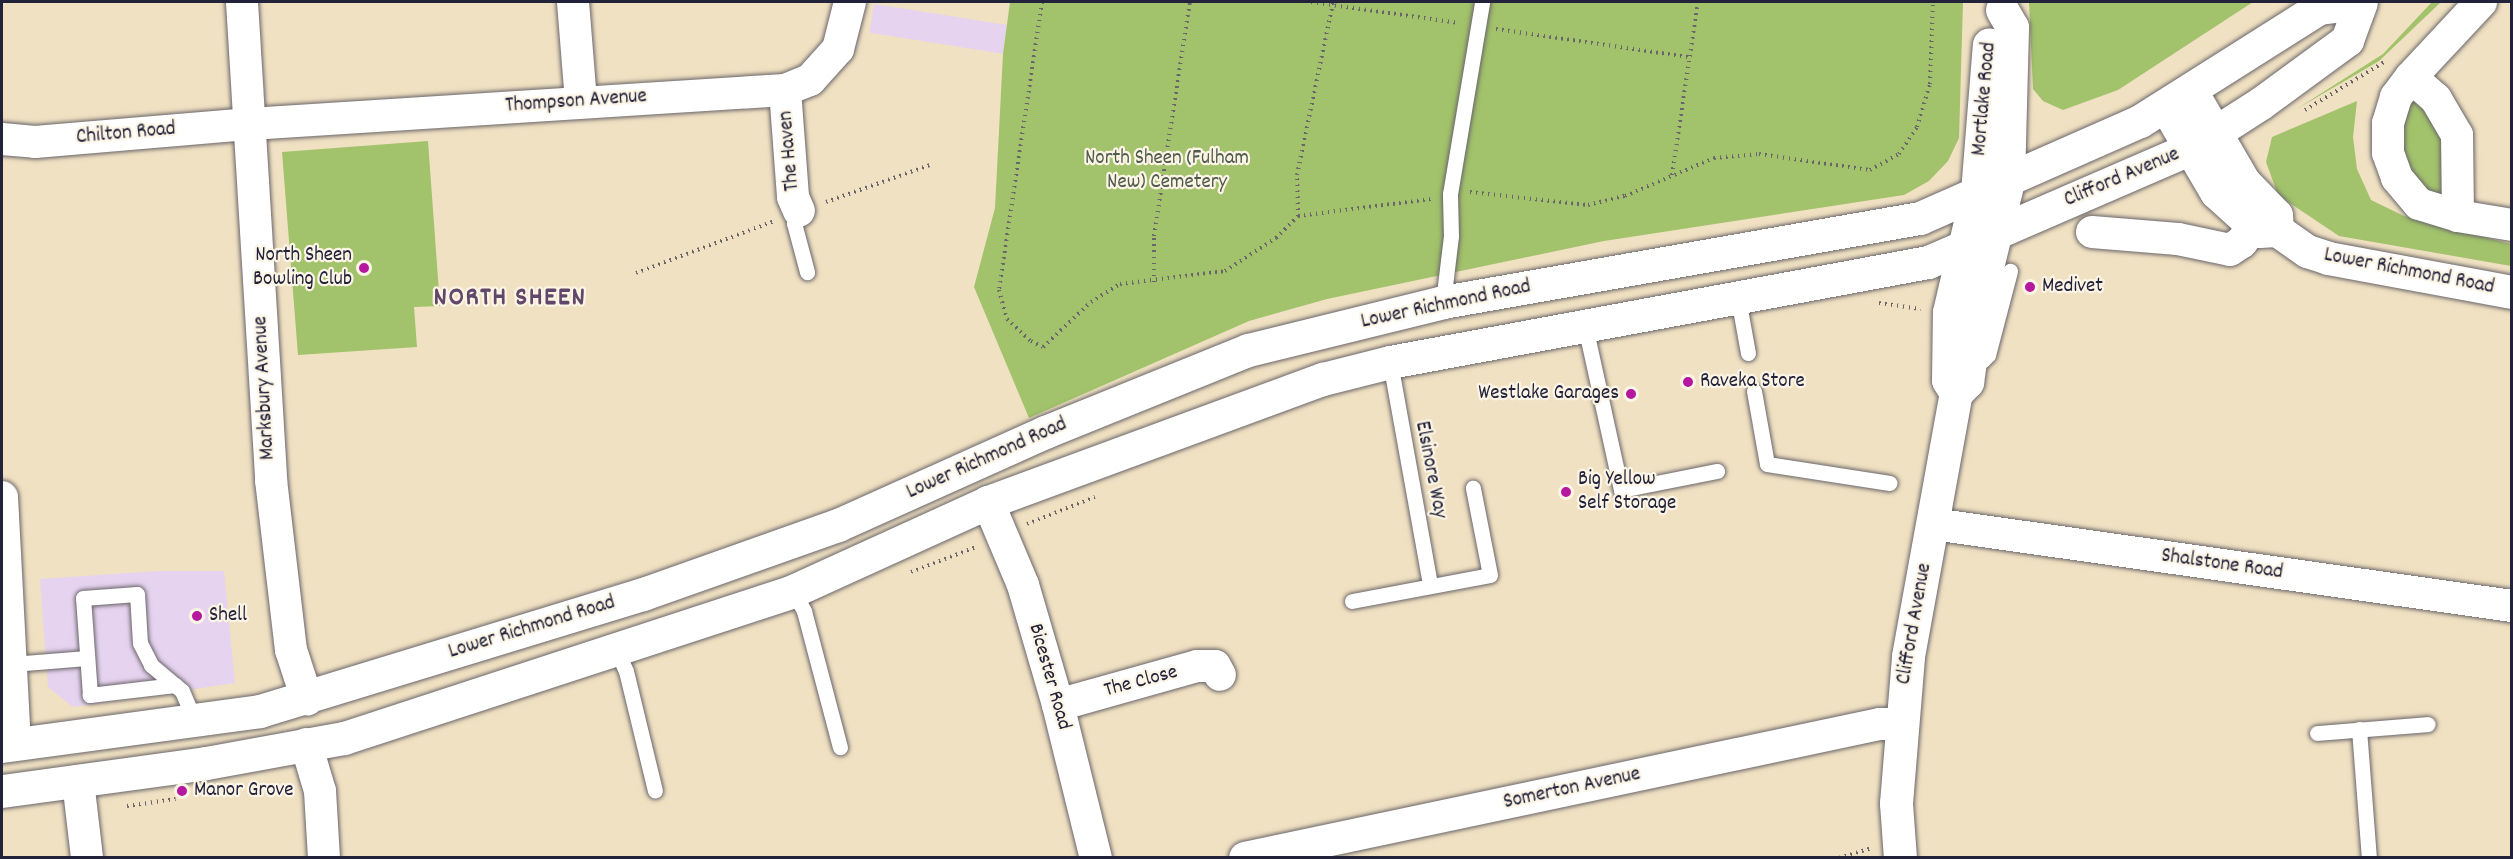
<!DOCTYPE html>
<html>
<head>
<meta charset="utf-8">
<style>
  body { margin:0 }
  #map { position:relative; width:2513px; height:859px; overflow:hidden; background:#f0e1c2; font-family:Dekko,sans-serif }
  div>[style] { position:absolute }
  .built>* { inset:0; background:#e6d3f0; transform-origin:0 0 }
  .green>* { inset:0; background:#a2c26b }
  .path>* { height:4px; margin-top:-2px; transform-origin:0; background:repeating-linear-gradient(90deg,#6a656a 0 1.5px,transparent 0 6px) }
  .roads { filter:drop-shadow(0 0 2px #6a656a) drop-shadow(0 0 2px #6a656a) }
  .service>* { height:15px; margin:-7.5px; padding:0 7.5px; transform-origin:7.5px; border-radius:7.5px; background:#fff }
  .minor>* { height:32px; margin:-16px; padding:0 16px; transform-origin:16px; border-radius:16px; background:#fff }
  .primary>* { height:33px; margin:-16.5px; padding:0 16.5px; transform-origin:16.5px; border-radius:16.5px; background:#fff }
  .trunk>* { height:33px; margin:-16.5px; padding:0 16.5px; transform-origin:16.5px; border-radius:16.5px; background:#fff }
  .dots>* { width:16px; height:16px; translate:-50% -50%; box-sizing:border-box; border:3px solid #fcf5e5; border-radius:50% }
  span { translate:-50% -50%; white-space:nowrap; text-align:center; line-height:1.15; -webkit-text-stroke:4.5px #fcf5e5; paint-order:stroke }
  .street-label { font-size:21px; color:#22223b }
  .park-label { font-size:21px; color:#4f5a4c }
  .poi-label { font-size:21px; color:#22223b }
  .right { translate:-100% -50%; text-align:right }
  .left { translate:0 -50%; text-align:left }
  .district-label { font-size:27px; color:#61486b; font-weight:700; letter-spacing:1.5px }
  .frame { position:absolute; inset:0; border:3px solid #22223b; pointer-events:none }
</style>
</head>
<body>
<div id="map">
  <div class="built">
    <div style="left:874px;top:4px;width:135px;height:29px;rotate:9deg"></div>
    <div style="clip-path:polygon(158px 571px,224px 571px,235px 683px,73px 707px,48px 687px,40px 579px)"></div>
  </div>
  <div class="green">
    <div style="clip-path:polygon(1010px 2px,1963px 2px,1959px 138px,1948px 161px,1929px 181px,1904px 195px,1604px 241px,1327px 299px,1249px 321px,1029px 418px,974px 287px,995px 208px,1003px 54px)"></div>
    <div style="clip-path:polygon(2029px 2px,2253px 2px,2118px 90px,2063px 110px,2043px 101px,2033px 89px)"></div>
    <div style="clip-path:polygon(2432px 2px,2441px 2px,2379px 61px,2295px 110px,2383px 54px)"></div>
    <div style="clip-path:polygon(2411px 91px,2446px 138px,2452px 193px,2433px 197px,2409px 169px,2401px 150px,2403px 111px)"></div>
    <div style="clip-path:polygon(2357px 101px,2353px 137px,2357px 169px,2371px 200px,2404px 216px,2511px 244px,2511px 266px,2339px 236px,2278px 195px,2266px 162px,2272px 137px)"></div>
    <div style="clip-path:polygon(428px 141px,440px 306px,414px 307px,417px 347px,298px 355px,282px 152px)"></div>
  </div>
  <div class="path">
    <div style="left:1042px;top:2px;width:291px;rotate:98.5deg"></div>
    <div style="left:999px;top:290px;width:30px;rotate:75deg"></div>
    <div style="left:1007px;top:319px;width:33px;rotate:43deg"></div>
    <div style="left:1031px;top:341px;width:13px;rotate:27deg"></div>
    <div style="left:1043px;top:347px;width:66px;rotate:-43.2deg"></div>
    <div style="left:1091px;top:302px;width:34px;rotate:-32deg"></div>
    <div style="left:1120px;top:284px;width:106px;rotate:-7.1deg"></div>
    <div style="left:1225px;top:271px;width:61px;rotate:-32.9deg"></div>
    <div style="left:1276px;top:238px;width:31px;rotate:-45deg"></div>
    <div style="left:1298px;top:216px;width:134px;rotate:-7.3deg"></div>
    <div style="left:1311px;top:2px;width:148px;rotate:8.1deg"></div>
    <div style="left:1496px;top:29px;width:194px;rotate:8.3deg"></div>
    <div style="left:2305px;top:110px;width:95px;rotate:-31.2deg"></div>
    <div style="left:1672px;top:175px;width:175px;rotate:-81.5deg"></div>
    <div style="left:1470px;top:192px;width:119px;rotate:6.3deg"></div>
    <div style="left:1588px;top:205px;width:38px;rotate:-14deg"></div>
    <div style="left:1625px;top:196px;width:97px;rotate:-23.1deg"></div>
    <div style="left:1714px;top:158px;width:45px;rotate:-5.1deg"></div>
    <div style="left:1759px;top:154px;width:112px;rotate:8.2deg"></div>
    <div style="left:1870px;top:170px;width:33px;rotate:-29deg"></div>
    <div style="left:1899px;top:154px;width:32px;rotate:-56deg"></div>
    <div style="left:1917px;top:127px;width:45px;rotate:-73.2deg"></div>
    <div style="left:1930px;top:84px;width:82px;rotate:-87.9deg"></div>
    <div style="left:826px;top:202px;width:110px;rotate:-19.6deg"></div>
    <div style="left:1298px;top:216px;width:41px;rotate:-91.4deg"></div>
    <div style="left:1297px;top:175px;width:177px;rotate:-78.2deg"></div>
    <div style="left:636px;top:273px;width:147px;rotate:-20.6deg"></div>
    <div style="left:1154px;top:282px;width:46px;rotate:-90deg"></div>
    <div style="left:1154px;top:236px;width:237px;rotate:-81.3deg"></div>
    <div style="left:1879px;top:303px;width:42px;rotate:8.1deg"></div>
    <div style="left:1027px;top:524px;width:73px;rotate:-21.7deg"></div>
    <div style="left:911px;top:572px;width:70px;rotate:-21deg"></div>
    <div style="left:127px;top:806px;width:49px;rotate:-8.1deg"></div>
    <div style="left:1839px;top:858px;width:34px;rotate:-17deg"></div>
  </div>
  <div class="roads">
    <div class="service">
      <div style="left:799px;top:211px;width:13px;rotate:113deg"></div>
      <div style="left:794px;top:223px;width:51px;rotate:75.1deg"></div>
      <div style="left:1738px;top:298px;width:56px;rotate:79.7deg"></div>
      <div style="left:1443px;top:302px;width:66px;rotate:-83.1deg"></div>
      <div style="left:1451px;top:236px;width:42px;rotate:-91.4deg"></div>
      <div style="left:1450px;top:194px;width:195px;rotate:-80.5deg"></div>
      <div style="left:1585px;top:326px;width:168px;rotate:77.6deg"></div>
      <div style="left:1621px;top:490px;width:98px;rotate:-11.2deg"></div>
      <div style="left:1972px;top:360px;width:11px"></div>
      <div style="left:1983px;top:360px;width:7px;rotate:-45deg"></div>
      <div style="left:1988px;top:355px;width:87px;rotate:-75.3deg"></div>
      <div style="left:1390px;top:362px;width:227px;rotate:79.8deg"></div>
      <div style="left:1754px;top:391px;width:74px;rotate:79.9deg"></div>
      <div style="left:1767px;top:464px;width:124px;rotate:8.8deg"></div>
      <div style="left:793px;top:591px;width:23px;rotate:61deg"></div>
      <div style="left:804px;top:611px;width:141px;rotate:75.2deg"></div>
      <div style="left:1352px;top:601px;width:140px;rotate:-10.7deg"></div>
      <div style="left:1490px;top:575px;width:89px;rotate:-101.1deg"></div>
      <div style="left:617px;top:651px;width:22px;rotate:66deg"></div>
      <div style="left:626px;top:671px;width:123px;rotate:76.4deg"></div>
      <div style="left:12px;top:664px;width:75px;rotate:-4.6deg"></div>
      <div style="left:175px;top:685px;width:86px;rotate:173.3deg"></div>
      <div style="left:90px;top:695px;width:97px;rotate:-94.1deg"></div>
      <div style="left:83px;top:598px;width:54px;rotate:-4.2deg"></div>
      <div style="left:137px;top:594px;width:49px;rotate:86.5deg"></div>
      <div style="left:140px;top:643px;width:25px;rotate:63deg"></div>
      <div style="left:151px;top:665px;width:31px;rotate:40deg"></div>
      <div style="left:175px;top:685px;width:9px;rotate:41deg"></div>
      <div style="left:182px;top:691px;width:30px;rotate:67deg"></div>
      <div style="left:2359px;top:729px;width:129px;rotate:85.6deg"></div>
      <div style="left:2317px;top:733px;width:111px;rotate:-4.6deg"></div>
    </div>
    <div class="minor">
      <div style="left:242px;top:2px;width:479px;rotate:86.5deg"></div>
      <div style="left:271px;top:480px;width:171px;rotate:83.3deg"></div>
      <div style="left:291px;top:650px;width:52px;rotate:71.9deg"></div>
      <div style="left:573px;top:2px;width:100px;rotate:85.4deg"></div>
      <div style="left:2411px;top:77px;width:103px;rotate:-47deg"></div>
      <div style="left:785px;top:90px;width:107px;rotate:85.7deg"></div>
      <div style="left:793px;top:197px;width:15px;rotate:67deg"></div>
      <div style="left:2px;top:139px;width:33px;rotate:5deg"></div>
      <div style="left:35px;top:142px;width:216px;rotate:-4.8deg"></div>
      <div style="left:250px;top:124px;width:536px;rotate:-3.64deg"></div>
      <div style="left:785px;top:90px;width:27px;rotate:-22deg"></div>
      <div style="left:810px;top:80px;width:42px;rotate:-47.9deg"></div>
      <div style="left:838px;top:49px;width:49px;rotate:-75.7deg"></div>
      <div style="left:2458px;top:216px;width:81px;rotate:-90.7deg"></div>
      <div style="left:2457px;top:135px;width:42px;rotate:-120.3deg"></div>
      <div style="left:2436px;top:99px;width:33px;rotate:-139deg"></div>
      <div style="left:2411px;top:77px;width:25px;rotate:127deg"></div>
      <div style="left:2396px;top:97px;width:27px;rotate:107deg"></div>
      <div style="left:2388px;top:123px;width:30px;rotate:90deg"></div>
      <div style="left:2388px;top:153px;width:27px;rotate:70deg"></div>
      <div style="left:2397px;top:178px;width:34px;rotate:50deg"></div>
      <div style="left:2419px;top:204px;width:41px;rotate:17.1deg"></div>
      <div style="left:2458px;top:216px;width:55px;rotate:9.5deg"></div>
      <div style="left:2092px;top:232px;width:86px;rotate:4.7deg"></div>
      <div style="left:2178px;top:239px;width:53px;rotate:11.9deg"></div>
      <div style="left:2230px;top:250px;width:14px;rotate:-34deg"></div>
      <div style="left:2242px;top:242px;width:43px;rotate:-56.3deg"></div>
      <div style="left:2px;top:497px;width:247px;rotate:87deg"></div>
      <div style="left:988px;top:502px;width:90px;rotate:67.1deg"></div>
      <div style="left:1023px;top:585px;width:125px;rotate:73.7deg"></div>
      <div style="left:1058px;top:705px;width:158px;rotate:76.1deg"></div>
      <div style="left:1933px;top:524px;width:585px;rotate:8.06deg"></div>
      <div style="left:1058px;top:705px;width:144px;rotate:-15.7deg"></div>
      <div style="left:1197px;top:666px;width:18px"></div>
      <div style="left:1215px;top:666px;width:10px;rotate:61deg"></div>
      <div style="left:306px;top:744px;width:49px;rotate:73.4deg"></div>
      <div style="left:320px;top:791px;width:67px;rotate:86.6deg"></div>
      <div style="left:78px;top:781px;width:78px;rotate:83.3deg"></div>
      <div style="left:1245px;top:858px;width:649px;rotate:-11.92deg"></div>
      <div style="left:1880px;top:724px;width:20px"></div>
    </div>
    <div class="primary">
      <div style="left:2191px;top:91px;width:105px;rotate:59.8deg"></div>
      <div style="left:2244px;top:182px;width:46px;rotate:45.9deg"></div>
      <div style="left:2276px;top:215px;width:15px;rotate:86deg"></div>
      <div style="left:2166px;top:107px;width:99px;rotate:59.5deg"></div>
      <div style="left:2216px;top:192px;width:58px;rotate:42.2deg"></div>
      <div style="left:2259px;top:231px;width:18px;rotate:-3deg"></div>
      <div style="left:2277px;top:230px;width:37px;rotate:35deg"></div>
      <div style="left:2307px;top:251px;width:22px;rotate:18deg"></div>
      <div style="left:2328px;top:258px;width:187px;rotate:10.5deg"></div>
    </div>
    <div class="trunk">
      <div style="left:1956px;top:393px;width:15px;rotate:-122deg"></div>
      <div style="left:1948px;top:380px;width:68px;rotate:-89.2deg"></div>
      <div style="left:1949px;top:312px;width:123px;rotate:-76.9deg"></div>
      <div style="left:1977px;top:192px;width:148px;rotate:-85.4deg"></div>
      <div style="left:2px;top:746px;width:260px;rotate:-7.7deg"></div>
      <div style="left:260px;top:711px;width:400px;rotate:-17deg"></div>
      <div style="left:643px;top:594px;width:207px;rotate:-19.5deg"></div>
      <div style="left:838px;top:525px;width:227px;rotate:-24.2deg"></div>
      <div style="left:1045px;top:432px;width:219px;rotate:-22deg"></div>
      <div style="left:1248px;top:350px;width:201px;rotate:-13.8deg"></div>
      <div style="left:1443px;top:302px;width:484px;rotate:-10deg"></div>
      <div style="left:1920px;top:218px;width:240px;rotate:-23.8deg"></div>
      <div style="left:2140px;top:121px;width:212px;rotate:-32.3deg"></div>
      <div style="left:2319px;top:8px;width:40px;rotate:-7.1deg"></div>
      <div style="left:2px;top:791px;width:206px;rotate:-7.8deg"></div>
      <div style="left:206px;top:763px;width:140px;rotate:-10.3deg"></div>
      <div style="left:344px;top:738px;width:472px;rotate:-18.1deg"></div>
      <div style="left:793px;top:591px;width:214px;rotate:-24.5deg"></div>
      <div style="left:988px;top:502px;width:357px;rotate:-20.2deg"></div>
      <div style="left:1323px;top:379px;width:69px;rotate:-14.2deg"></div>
      <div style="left:1390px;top:362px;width:547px;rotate:-10.53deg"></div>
      <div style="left:1928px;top:262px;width:287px;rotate:-23.4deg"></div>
      <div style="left:2191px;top:148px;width:83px;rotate:-32.7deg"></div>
      <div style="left:2261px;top:103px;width:107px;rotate:-36.2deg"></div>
      <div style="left:2347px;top:40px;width:40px;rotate:-69.8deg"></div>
      <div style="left:1900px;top:858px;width:55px;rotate:-94.2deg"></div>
      <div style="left:1896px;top:803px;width:147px;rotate:-85.3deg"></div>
      <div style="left:1908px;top:656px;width:267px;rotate:-79.7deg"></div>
      <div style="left:1956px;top:393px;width:16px;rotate:-45deg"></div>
      <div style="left:1967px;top:382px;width:83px;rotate:-81.7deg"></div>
      <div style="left:1979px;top:300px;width:122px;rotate:-76.3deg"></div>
      <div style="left:2008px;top:181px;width:154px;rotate:-88.5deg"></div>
      <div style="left:2012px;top:27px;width:20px;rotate:-120deg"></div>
    </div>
  </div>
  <div class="dots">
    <div style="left:364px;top:268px;background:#b5179e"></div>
    <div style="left:2030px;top:287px;background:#b5179e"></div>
    <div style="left:1688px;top:382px;background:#b5179e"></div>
    <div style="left:1631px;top:394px;background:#b5179e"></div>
    <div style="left:1566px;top:492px;background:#b5179e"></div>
    <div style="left:197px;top:616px;background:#b5179e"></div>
    <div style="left:182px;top:791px;background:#b5179e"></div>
  </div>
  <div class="street-label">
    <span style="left:1985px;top:99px;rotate:-85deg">Mortlake Road</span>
    <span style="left:576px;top:102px;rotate:-4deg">Thompson Avenue</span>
    <span style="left:126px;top:134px;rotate:-5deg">Chilton Road</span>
    <span style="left:790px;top:151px;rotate:-95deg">The Haven</span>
    <span style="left:2122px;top:178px;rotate:-23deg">Clifford Avenue</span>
    <span style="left:2409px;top:272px;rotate:11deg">Lower Richmond Road</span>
    <span style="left:1446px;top:305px;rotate:-12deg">Lower Richmond Road</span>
    <span style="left:265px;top:388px;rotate:-93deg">Marksbury Avenue</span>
    <span style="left:987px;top:459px;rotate:-24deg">Lower Richmond Road</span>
    <span style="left:1430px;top:470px;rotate:79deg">Elsinore Way</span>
    <span style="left:2222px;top:565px;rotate:8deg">Shalstone Road</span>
    <span style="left:1915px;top:624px;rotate:-80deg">Clifford Avenue</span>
    <span style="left:532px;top:628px;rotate:-17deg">Lower Richmond Road</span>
    <span style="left:1049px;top:677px;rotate:74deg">Bicester Road</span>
    <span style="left:1141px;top:682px;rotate:-15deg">The Close</span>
    <span style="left:1572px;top:789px;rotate:-12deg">Somerton Avenue</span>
  </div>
  <div class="park-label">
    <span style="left:1167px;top:171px">North Sheen (Fulham<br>New) Cemetery</span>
  </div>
  <div class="poi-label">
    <span class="right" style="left:352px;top:268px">North Sheen<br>Bowling Club</span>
    <span class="left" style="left:2042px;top:287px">Medivet</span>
    <span class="left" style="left:1700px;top:382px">Raveka Store</span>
    <span class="right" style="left:1619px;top:394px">Westlake Garages</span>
    <span class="left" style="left:1578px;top:492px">Big Yellow<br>Self Storage</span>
    <span class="left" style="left:209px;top:616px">Shell</span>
    <span class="left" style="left:194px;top:791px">Manor Grove</span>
  </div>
  <div class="district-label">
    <span style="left:510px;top:299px">NORTH SHEEN</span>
  </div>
  <div class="frame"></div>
</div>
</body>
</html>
